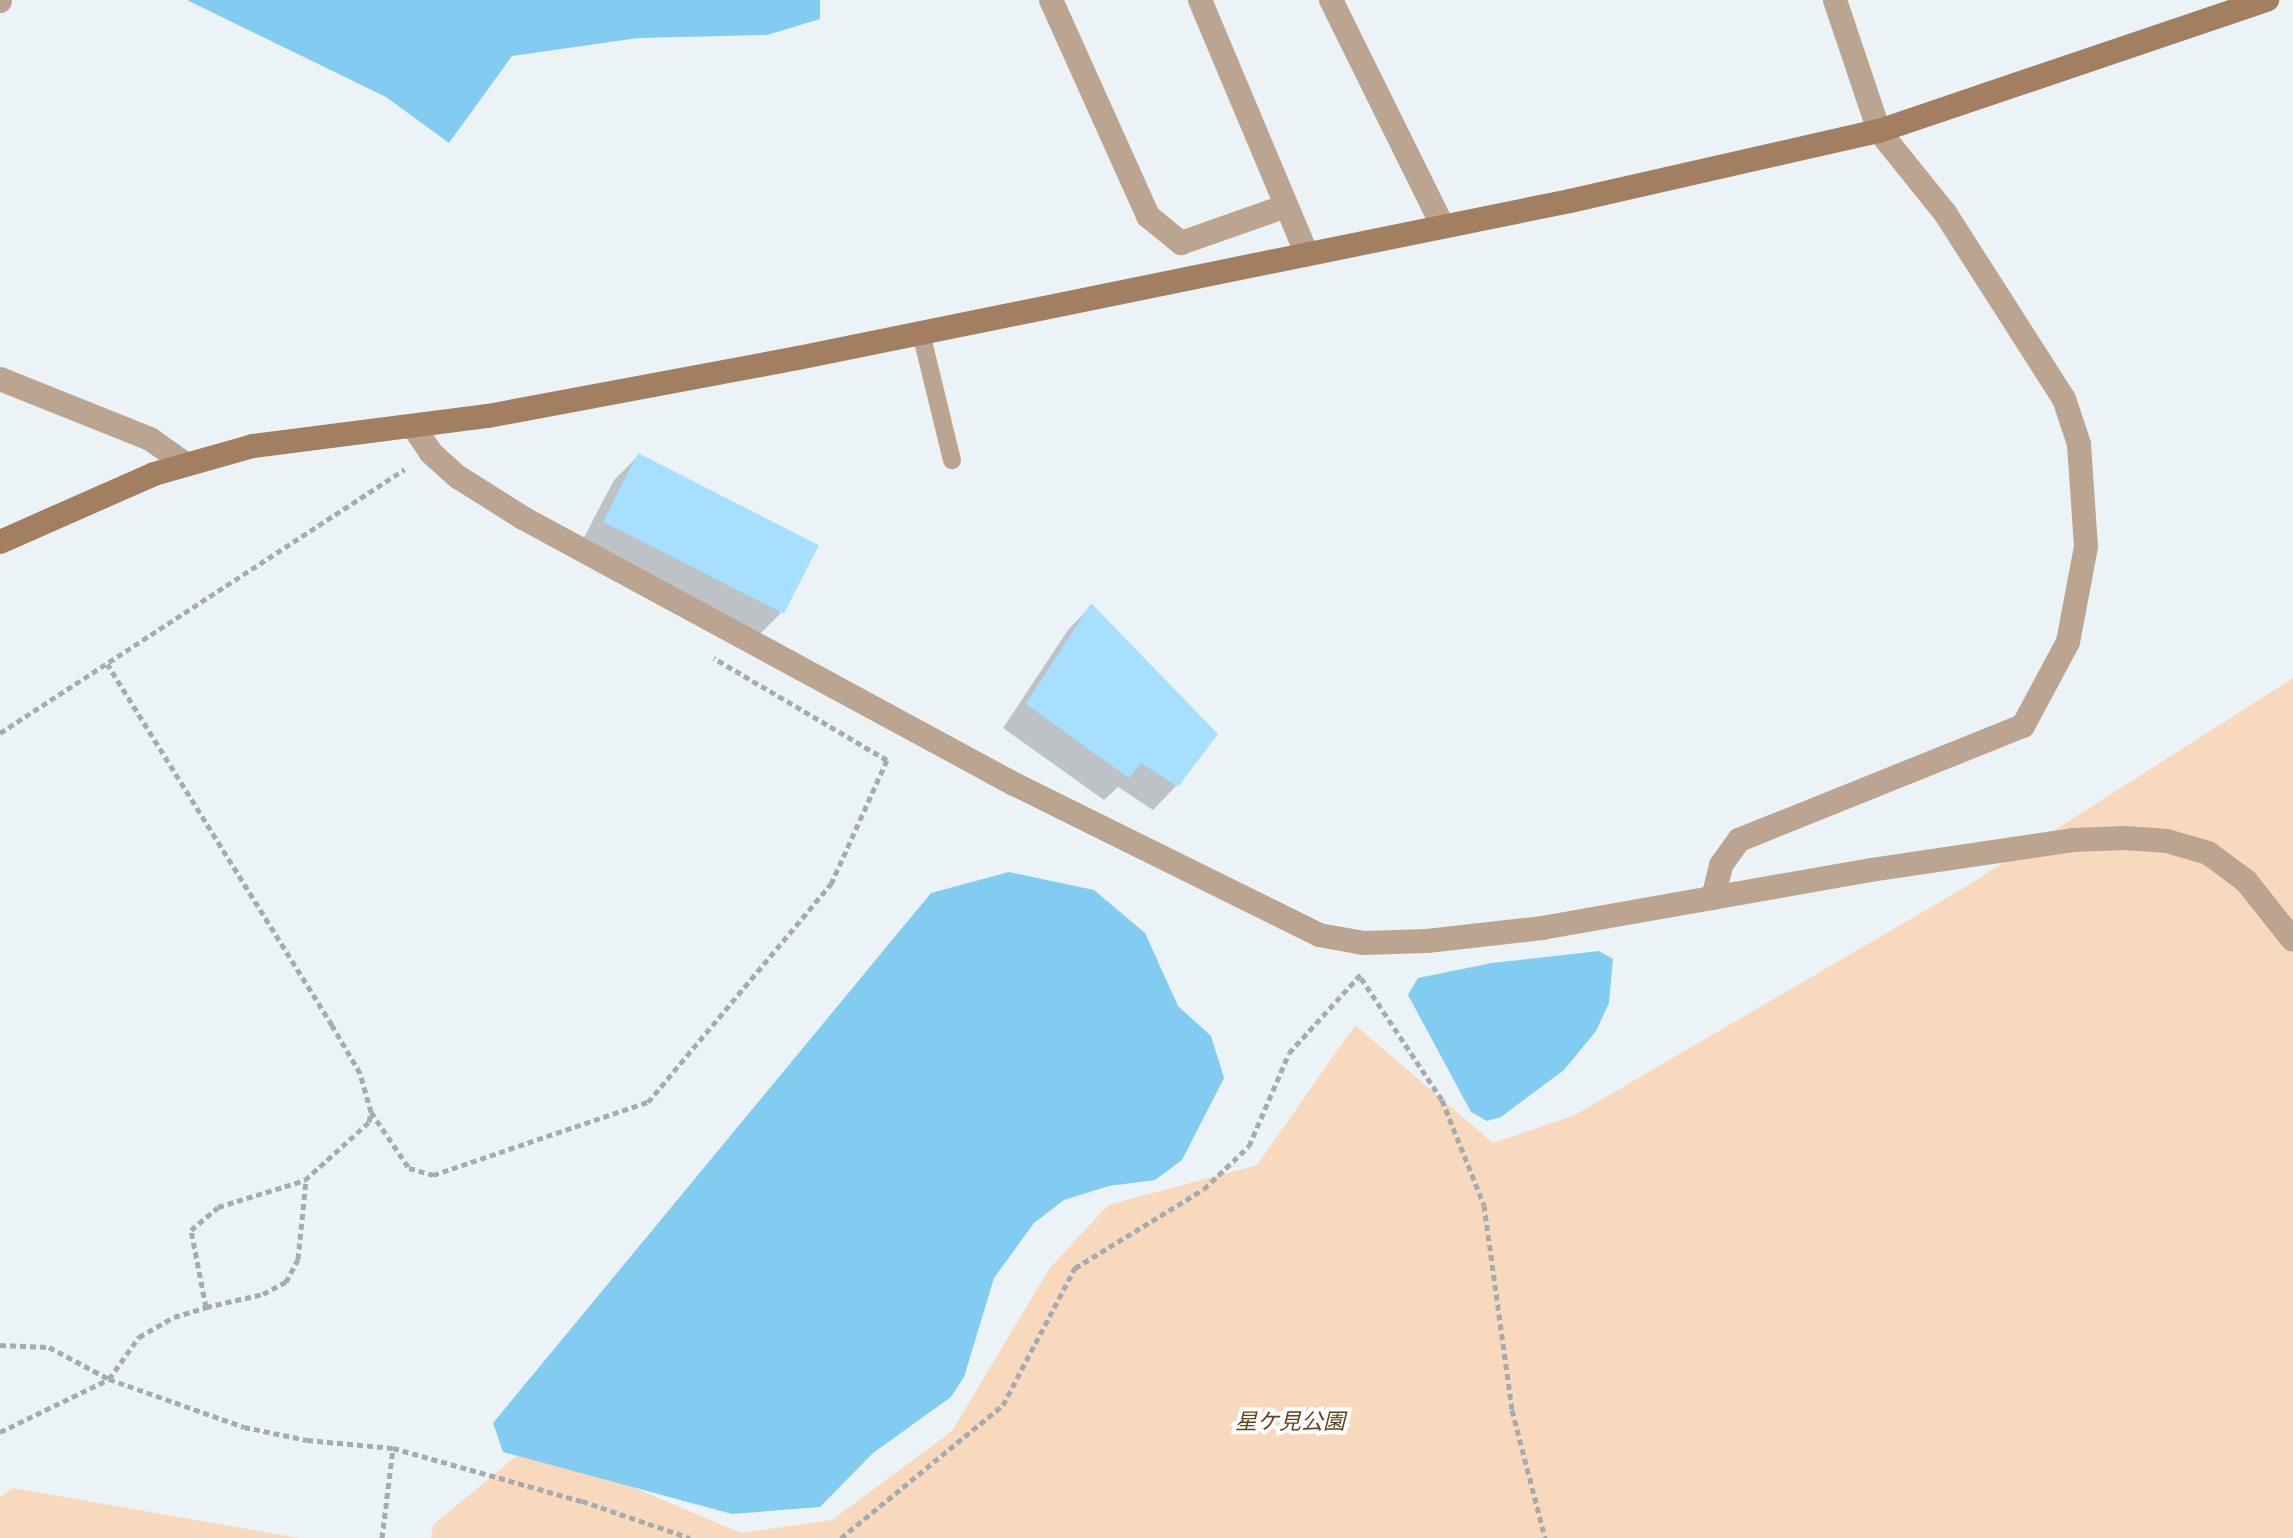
<!DOCTYPE html>
<html>
<head>
<meta charset="utf-8">
<style>
  body { margin:0 }
  #map { position:relative; width:2293px; height:1538px; overflow:hidden; background:#ecf3f7; font-family:"Crimson Pro","Noto Sans JP",serif }
  div>[style] { position:absolute }
  .green>* { inset:0; background:#f9d9bd }
  .water>* { inset:0; background:#83ccf1 }
  .shadow>* { inset:0; background:#0003 }
  .building>* { inset:0; background:#a7e0ff; transform-origin:0 0 }
  .path>* { height:5px; margin-top:-2.5px; transform-origin:0; background:repeating-linear-gradient(90deg,#a6abae 0 6px,transparent 0 10px) }
  .lane>* { height:18px; margin:-9px; padding:0 9px; transform-origin:9px; border-radius:9px; background:#bca590 }
  .street>* { height:24px; margin:-12px; padding:0 12px; transform-origin:12px; border-radius:12px; background:#bca590 }
  .secondary>* { height:24px; margin:-12px; padding:0 12px; transform-origin:12px; border-radius:12px; background:#a17f60 }
  span { translate:-50% -50%; white-space:nowrap; text-align:center; line-height:1.15; -webkit-text-stroke:8px #fff; paint-order:stroke }
  .park-label { font-size:22px; color:#65411c; font-style:italic }
</style>
</head>
<body>
<div id="map">
  <div class="green">
    <div style="clip-path:polygon(2293px 678px,2293px 1538px,431px 1538px,433px 1525px,531px 1444px,741px 1533px,832px 1520px,952px 1431px,1049px 1269px,1108px 1205px,1257px 1165px,1355px 1025px,1493px 1143px,1575px 1115px,1967px 886px)"></div>
    <div style="clip-path:polygon(13px 1488px,299px 1538px,0 1538px,0 1497px)"></div>
  </div>
  <div class="water">
    <div style="clip-path:polygon(187px 0,820px 0,820px 19px,767px 35px,638px 38px,512px 56px,449px 143px,386px 97px)"></div>
    <div style="clip-path:polygon(1009px 872px,1094px 890px,1145px 933px,1178px 1006px,1211px 1036px,1224px 1078px,1182px 1160px,1155px 1180px,1109px 1186px,1064px 1200px,1034px 1223px,994px 1278px,964px 1377px,951px 1397px,873px 1453px,820px 1507px,732px 1514px,503px 1452px,493px 1423px,931px 893px)"></div>
    <div style="clip-path:polygon(1599px 951px,1613px 959px,1609px 1003px,1596px 1031px,1564px 1070px,1501px 1117px,1487px 1121px,1471px 1112px,1408px 995px,1418px 978px,1492px 963px)"></div>
  </div>
  <div class="shadow">
    <div style="clip-path:polygon(638px 456px,781px 613px,757px 637px,580px 545px,614px 480px)"></div>
    <div style="clip-path:polygon(1091px 606px,1176px 786px,1153px 810px,1118px 787px,1104px 800px,1003px 728px,1068px 630px)"></div>
  </div>
  <div class="building">
    <div style="left:638px;top:453px;width:203px;height:77px;rotate:27deg"></div>
    <div style="clip-path:polygon(1091px 603px,1218px 734px,1178px 787px,1141px 763px,1129px 778px,1026px 704px)"></div>
  </div>
  <div class="path">
    <div style="left:0;top:733px;width:483px;rotate:-33.1deg"></div>
    <div style="left:1361px;top:978px;width:146px;rotate:56.4deg"></div>
    <div style="left:1442px;top:1100px;width:113px;rotate:68.2deg"></div>
    <div style="left:1484px;top:1205px;width:207px;rotate:82.2deg"></div>
    <div style="left:1512px;top:1410px;width:132px;rotate:75.5deg"></div>
    <div style="left:371px;top:1112px;width:68px;rotate:55.8deg"></div>
    <div style="left:409px;top:1168px;width:25px;rotate:16deg"></div>
    <div style="left:433px;top:1175px;width:227px;rotate:-18.8deg"></div>
    <div style="left:648px;top:1102px;width:285px;rotate:-50deg"></div>
    <div style="left:831px;top:884px;width:136px;rotate:-65.7deg"></div>
    <div style="left:887px;top:760px;width:201px;rotate:-149.5deg"></div>
    <div style="left:206px;top:1307px;width:58px;rotate:-12.8deg"></div>
    <div style="left:263px;top:1294px;width:26px;rotate:-28deg"></div>
    <div style="left:286px;top:1282px;width:26px;rotate:-62deg"></div>
    <div style="left:298px;top:1259px;width:79px;rotate:-84.2deg"></div>
    <div style="left:0;top:1345px;width:49px;rotate:2.3deg"></div>
    <div style="left:49px;top:1347px;width:68px;rotate:28.1deg"></div>
    <div style="left:109px;top:1379px;width:143px;rotate:19.6deg"></div>
    <div style="left:244px;top:1427px;width:64px;rotate:11.7deg"></div>
    <div style="left:307px;top:1440px;width:86px;rotate:5.3deg"></div>
    <div style="left:0;top:1432px;width:121px;rotate:-25.9deg"></div>
    <div style="left:109px;top:1379px;width:52px;rotate:-54.5deg"></div>
    <div style="left:139px;top:1337px;width:40px;rotate:-29.7deg"></div>
    <div style="left:174px;top:1317px;width:34px;rotate:-17deg"></div>
    <div style="left:206px;top:1307px;width:78px;rotate:-101deg"></div>
    <div style="left:191px;top:1230px;width:35px;rotate:-40deg"></div>
    <div style="left:218px;top:1207px;width:91px;rotate:-17.2deg"></div>
    <div style="left:305px;top:1180px;width:86px;rotate:-42.2deg"></div>
    <div style="left:369px;top:1122px;width:10px;rotate:-79deg"></div>
    <div style="left:371px;top:1112px;width:41px;rotate:-105.8deg"></div>
    <div style="left:360px;top:1073px;width:56px;rotate:-120.3deg"></div>
    <div style="left:332px;top:1025px;width:425px;rotate:-121.9deg"></div>
    <div style="left:382px;top:1538px;width:91px;rotate:-83deg"></div>
    <div style="left:393px;top:1448px;width:196px;rotate:15.7deg"></div>
    <div style="left:582px;top:1501px;width:114px;rotate:18.9deg"></div>
    <div style="left:841px;top:1538px;width:210px;rotate:-39.4deg"></div>
    <div style="left:1003px;top:1405px;width:155px;rotate:-62.3deg"></div>
    <div style="left:1075px;top:1268px;width:151px;rotate:-31.5deg"></div>
    <div style="left:1204px;top:1189px;width:62px;rotate:-43.7deg"></div>
    <div style="left:1249px;top:1146px;width:101px;rotate:-66.7deg"></div>
    <div style="left:1289px;top:1053px;width:107px;rotate:-47.7deg"></div>
  </div>
  <div class="lane">
    <div style="left:921px;top:333px;width:131px;rotate:76.3deg"></div>
  </div>
  <div class="street">
    <div style="left:1051px;top:0;width:237px;rotate:65.8deg"></div>
    <div style="left:1148px;top:216px;width:43px;rotate:39.3deg"></div>
    <div style="left:1181px;top:243px;width:111px;rotate:-19.4deg"></div>
    <div style="left:1200px;top:0;width:276px;rotate:67.2deg"></div>
    <div style="left:1331px;top:0;width:253px;rotate:63.7deg"></div>
    <div style="left:0;top:1px;width:1px;rotate:-90deg"></div>
    <div style="left:0;top:379px;width:162px;rotate:21.8deg"></div>
    <div style="left:150px;top:439px;width:42px;rotate:35.2deg"></div>
    <div style="left:413px;top:426px;width:32px;rotate:56deg"></div>
    <div style="left:431px;top:453px;width:36px;rotate:42deg"></div>
    <div style="left:458px;top:477px;width:77px;rotate:32.2deg"></div>
    <div style="left:523px;top:518px;width:558px;rotate:28.45deg"></div>
    <div style="left:1014px;top:784px;width:340px;rotate:26.3deg"></div>
    <div style="left:1319px;top:935px;width:46px;rotate:10.1deg"></div>
    <div style="left:1364px;top:943px;width:63px;rotate:-1.8deg"></div>
    <div style="left:1427px;top:941px;width:116px;rotate:-6.4deg"></div>
    <div style="left:1542px;top:928px;width:334px;rotate:-10deg"></div>
    <div style="left:1871px;top:870px;width:204px;rotate:-8.4deg"></div>
    <div style="left:2073px;top:840px;width:52px;rotate:-2.2deg"></div>
    <div style="left:2125px;top:838px;width:42px;rotate:4.1deg"></div>
    <div style="left:2167px;top:841px;width:43px;rotate:16.3deg"></div>
    <div style="left:2208px;top:853px;width:47px;rotate:36.4deg"></div>
    <div style="left:2246px;top:881px;width:75px;rotate:51.5deg"></div>
    <div style="left:1713px;top:898px;width:34px;rotate:-76deg"></div>
    <div style="left:1721px;top:865px;width:31px;rotate:-54deg"></div>
    <div style="left:1739px;top:840px;width:306px;rotate:-21.9deg"></div>
    <div style="left:2023px;top:726px;width:95px;rotate:-61.8deg"></div>
    <div style="left:2068px;top:642px;width:97px;rotate:-79.3deg"></div>
    <div style="left:2086px;top:547px;width:103px;rotate:-93.9deg"></div>
    <div style="left:2079px;top:444px;width:47px;rotate:-108.4deg"></div>
    <div style="left:2064px;top:399px;width:221px;rotate:-122.6deg"></div>
    <div style="left:1945px;top:213px;width:105px;rotate:-128.8deg"></div>
    <div style="left:1879px;top:131px;width:138px;rotate:-108.6deg"></div>
  </div>
  <div class="secondary">
    <div style="left:0;top:542px;width:168px;rotate:-23.8deg"></div>
    <div style="left:154px;top:474px;width:103px;rotate:-15.8deg"></div>
    <div style="left:253px;top:446px;width:237px;rotate:-7.3deg"></div>
    <div style="left:488px;top:416px;width:315px;rotate:-10.6deg"></div>
    <div style="left:798px;top:358px;width:788px;rotate:-11.5deg"></div>
    <div style="left:1570px;top:201px;width:317px;rotate:-12.8deg"></div>
    <div style="left:1879px;top:131px;width:410px;rotate:-18.7deg"></div>
  </div>
  <div class="park-label">
    <span style="left:1290px;top:1422px">星ケ見公園</span>
  </div>
</div>
</body>
</html>
